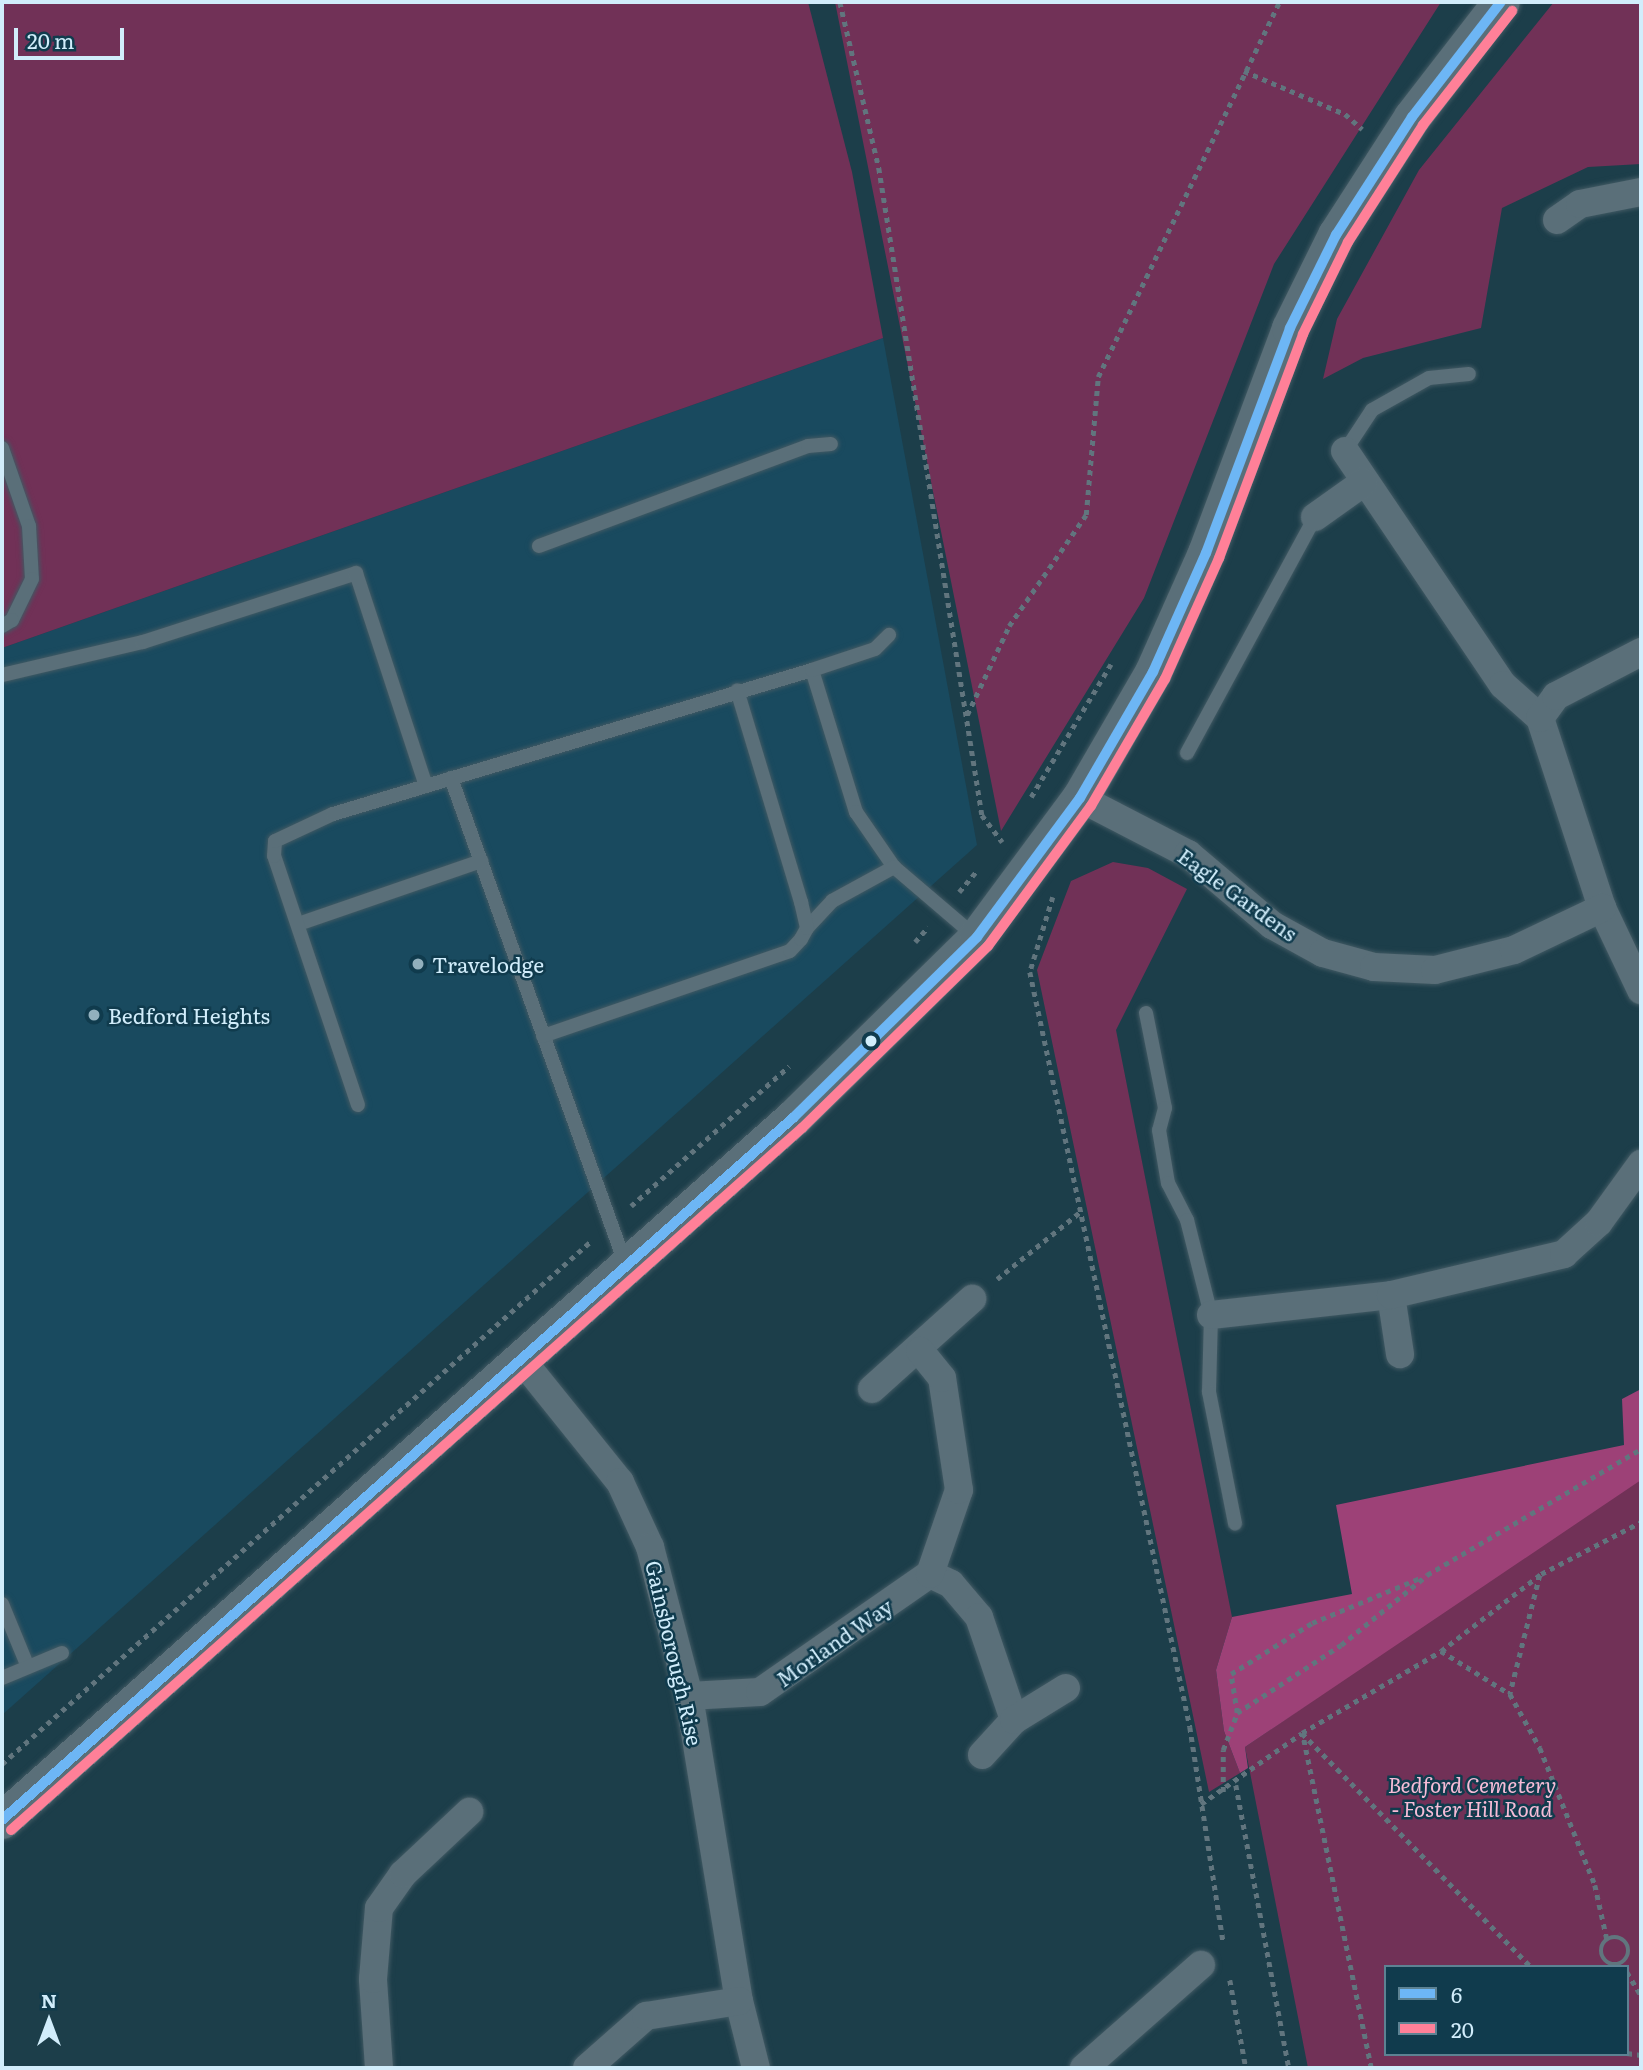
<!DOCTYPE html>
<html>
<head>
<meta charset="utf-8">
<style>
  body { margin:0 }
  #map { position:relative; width:1643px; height:2070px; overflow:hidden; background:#1c3e4a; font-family:Literata,serif }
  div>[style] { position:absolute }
  .built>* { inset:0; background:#194a5f }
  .green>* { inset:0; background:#713157 }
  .forest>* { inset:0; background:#9d4177 }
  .path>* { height:4.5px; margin-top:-2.25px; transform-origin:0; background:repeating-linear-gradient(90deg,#61757e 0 5px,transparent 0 10px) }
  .path>.ring { margin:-2.25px; padding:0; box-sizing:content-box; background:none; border:4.5px solid #61757e; border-radius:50% }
  .roads { filter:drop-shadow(0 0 2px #415963) drop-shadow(0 0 2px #415963) }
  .service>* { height:14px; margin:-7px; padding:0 7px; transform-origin:7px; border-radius:7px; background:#5a6f79 }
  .minor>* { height:28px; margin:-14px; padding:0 14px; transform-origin:14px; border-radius:14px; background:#5a6f79 }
  .tertiary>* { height:37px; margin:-18.5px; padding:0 18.5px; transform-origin:18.5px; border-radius:18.5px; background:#5a6f79 }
  .bus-1>* { height:10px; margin:-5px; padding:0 5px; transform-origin:5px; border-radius:5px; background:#6db6f5 }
  .bus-2>* { height:10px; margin:-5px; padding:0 5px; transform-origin:5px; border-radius:5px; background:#ff8098 }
  .dots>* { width:19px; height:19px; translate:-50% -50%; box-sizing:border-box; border:4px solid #103b4d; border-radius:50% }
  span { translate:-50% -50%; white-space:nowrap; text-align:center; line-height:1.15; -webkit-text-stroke:5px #103b4d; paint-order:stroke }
  .street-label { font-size:21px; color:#d1edfb }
  .poi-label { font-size:21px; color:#d1edfb }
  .left { translate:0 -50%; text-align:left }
  .park-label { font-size:21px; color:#f7bcd7; font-style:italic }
  .frame { position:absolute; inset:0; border:4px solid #d1edfb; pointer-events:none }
  .legend { position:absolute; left:1384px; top:1965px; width:245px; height:91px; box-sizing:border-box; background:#103b4d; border:2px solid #5d8293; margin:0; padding:9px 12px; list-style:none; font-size:21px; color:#d1edfb }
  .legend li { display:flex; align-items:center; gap:14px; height:35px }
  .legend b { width:35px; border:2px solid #5d8293 }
  .north { position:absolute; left:14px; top:1986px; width:70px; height:70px; -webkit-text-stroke:5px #103b4d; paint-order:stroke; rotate:0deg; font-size:19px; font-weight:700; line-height:28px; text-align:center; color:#d1edfb }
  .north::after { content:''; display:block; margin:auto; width:24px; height:32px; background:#d1edfb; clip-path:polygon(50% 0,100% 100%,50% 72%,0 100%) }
  .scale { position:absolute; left:14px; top:28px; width:110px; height:32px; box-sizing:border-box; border:4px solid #d1edfb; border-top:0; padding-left:9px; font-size:21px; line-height:24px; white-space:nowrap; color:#d1edfb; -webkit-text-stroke:5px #103b4d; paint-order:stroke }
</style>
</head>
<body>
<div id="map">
  <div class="built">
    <div style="clip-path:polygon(883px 338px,977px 845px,2px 1715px,2px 648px)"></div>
  </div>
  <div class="green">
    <div style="clip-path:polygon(2px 2px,808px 2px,852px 172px,883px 338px,2px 648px)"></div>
    <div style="clip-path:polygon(835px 2px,1441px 2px,1274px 264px,1144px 598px,1001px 831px)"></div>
    <div style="clip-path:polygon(1554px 2px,1641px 2px,1641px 164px,1588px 167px,1502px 208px,1481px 328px,1363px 358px,1323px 379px,1337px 319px,1419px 170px)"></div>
    <div style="clip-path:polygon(1113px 862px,1148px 868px,1187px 889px,1116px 1030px,1232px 1617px,1216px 1670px,1224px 1731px,1240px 1773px,1209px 1792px,1037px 970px,1071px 881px)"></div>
    <div style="clip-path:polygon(evenodd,1641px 1476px,1641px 2068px,1308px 2068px,1245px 1747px,1641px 1476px,1386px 1967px,1627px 1967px,1627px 2054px,1386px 2054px,1386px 1967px)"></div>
  </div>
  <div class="forest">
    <div style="clip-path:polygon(1641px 1389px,1641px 1480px,1245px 1747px,1248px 1768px,1240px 1773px,1224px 1731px,1216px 1670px,1232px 1617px,1352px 1594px,1336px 1505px,1624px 1445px,1622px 1399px)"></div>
  </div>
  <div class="path">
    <div style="left:840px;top:2px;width:171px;rotate:76.8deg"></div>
    <div style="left:879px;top:168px;width:655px;rotate:80.95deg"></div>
    <div style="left:982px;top:815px;width:34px;rotate:53deg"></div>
    <div style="left:1244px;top:71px;width:110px;rotate:23.1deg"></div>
    <div style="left:1345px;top:114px;width:23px;rotate:41deg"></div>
    <div style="left:967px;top:715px;width:98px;rotate:-64.7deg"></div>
    <div style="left:1009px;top:626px;width:135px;rotate:-55.3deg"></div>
    <div style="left:1086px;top:515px;width:139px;rotate:-85deg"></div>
    <div style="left:1098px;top:377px;width:416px;rotate:-64.2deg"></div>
    <div style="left:1031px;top:797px;width:155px;rotate:-59deg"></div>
    <div style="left:959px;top:892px;width:26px;rotate:-50deg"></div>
    <div style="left:1053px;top:897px;width:78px;rotate:107deg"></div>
    <div style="left:1030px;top:972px;width:772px;rotate:78.03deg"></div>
    <div style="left:1190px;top:1727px;width:216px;rotate:81.2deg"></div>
    <div style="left:915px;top:942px;width:20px;rotate:-49deg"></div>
    <div style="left:631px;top:1206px;width:211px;rotate:-41.5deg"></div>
    <div style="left:997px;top:1279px;width:107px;rotate:-38.9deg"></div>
    <div style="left:1540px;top:1575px;width:123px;rotate:104.1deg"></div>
    <div style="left:1510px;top:1694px;width:62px;rotate:60.9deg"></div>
    <div style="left:1540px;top:1748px;width:148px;rotate:68.1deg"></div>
    <div style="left:1595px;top:1885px;width:55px;rotate:77.5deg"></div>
    <div style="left:1441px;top:1651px;width:81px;rotate:31.9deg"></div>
    <div style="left:1237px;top:1713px;width:39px;rotate:-99deg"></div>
    <div style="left:1231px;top:1674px;width:96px;rotate:-32.2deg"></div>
    <div style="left:1312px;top:1623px;width:117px;rotate:-22.6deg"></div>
    <div style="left:2px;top:1764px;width:786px;rotate:-41.6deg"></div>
    <div style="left:1236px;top:1785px;width:288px;rotate:79.4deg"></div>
    <div style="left:1223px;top:1792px;width:42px;rotate:-90deg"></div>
    <div style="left:1223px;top:1750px;width:40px;rotate:-69deg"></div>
    <div style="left:1237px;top:1713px;width:124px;rotate:-33.2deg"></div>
    <div style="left:1341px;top:1645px;width:111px;rotate:-39.1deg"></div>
    <div style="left:1427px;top:1575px;width:248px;rotate:-30.5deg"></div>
    <div style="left:1201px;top:1804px;width:123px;rotate:-35.1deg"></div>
    <div style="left:1302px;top:1733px;width:327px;rotate:45.6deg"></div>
    <div class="ring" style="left:1601px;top:1937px;width:23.5px;height:23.5px"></div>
    <div style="left:1627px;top:1972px;width:27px;rotate:59deg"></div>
    <div style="left:1230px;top:1980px;width:89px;rotate:79.7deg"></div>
    <div style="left:1627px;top:2053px;width:14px;rotate:8deg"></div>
    <div style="left:1371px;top:2068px;width:342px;rotate:-101.6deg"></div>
    <div style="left:1302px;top:1733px;width:161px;rotate:-30.5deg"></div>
    <div style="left:1441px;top:1651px;width:126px;rotate:-37.6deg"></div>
    <div style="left:1541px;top:1574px;width:113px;rotate:-27.5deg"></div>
  </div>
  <div class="roads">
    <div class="service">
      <div style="left:2px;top:448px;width:83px;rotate:70.9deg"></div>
      <div style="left:29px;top:526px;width:53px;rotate:86.8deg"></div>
      <div style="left:32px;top:579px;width:46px;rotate:116deg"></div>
      <div style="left:12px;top:620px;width:12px;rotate:149deg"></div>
      <div style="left:1345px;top:451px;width:49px;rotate:-56.6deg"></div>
      <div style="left:1372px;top:410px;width:65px;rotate:-29.3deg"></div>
      <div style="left:1429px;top:378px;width:40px;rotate:-5.7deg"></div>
      <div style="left:539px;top:546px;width:287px;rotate:-20.4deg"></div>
      <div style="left:808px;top:446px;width:23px;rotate:-5deg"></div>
      <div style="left:812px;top:670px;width:149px;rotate:72.8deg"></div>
      <div style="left:856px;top:812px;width:67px;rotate:55.4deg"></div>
      <div style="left:894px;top:867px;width:108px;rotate:40.5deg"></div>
      <div style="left:2px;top:675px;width:145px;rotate:-13.2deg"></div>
      <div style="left:143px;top:642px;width:224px;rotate:-17.9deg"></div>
      <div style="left:356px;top:573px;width:224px;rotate:71.8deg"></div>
      <div style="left:1187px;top:753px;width:268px;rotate:-61.5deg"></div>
      <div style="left:451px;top:778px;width:515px;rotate:70.26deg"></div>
      <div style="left:298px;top:924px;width:194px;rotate:-19deg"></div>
      <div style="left:807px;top:928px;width:37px;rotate:-47deg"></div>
      <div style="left:832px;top:901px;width:71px;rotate:-28.7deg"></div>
      <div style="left:1146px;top:1013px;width:97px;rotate:78.7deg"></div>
      <div style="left:1165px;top:1108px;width:23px;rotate:105deg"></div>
      <div style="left:1159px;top:1130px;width:54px;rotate:80.4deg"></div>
      <div style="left:1168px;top:1183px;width:42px;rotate:62.8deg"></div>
      <div style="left:1187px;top:1220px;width:98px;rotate:75.8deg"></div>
      <div style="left:1211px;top:1315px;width:77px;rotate:91.5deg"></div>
      <div style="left:1209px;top:1392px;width:134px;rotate:78.8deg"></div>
      <div style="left:543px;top:1036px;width:261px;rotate:-19deg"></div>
      <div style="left:790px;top:951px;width:16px;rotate:-47deg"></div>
      <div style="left:801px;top:939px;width:13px;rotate:-61deg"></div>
      <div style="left:807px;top:928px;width:27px;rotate:-103deg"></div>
      <div style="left:801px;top:902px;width:221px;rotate:-106.8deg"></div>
      <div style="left:358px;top:1105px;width:263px;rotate:-108.6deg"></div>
      <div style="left:274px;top:856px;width:15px;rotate:-86deg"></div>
      <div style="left:275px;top:841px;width:64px;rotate:-25deg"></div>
      <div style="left:333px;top:814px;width:500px;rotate:-16.73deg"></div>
      <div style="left:812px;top:670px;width:66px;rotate:-18.4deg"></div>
      <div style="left:875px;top:649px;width:20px;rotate:-45deg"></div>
      <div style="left:2px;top:1604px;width:68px;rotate:67.6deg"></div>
      <div style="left:2px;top:1678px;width:65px;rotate:-22.6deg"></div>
    </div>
    <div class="minor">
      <div style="left:1557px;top:220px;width:28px;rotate:-35deg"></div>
      <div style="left:1580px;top:204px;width:62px;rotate:-11.1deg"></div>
      <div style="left:1345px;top:451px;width:282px;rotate:56deg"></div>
      <div style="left:1503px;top:685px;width:50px;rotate:41.7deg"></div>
      <div style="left:1540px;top:718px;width:200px;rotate:71.9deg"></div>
      <div style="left:1602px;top:908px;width:91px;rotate:64.6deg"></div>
      <div style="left:1315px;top:517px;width:60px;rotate:-35.5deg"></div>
      <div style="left:1540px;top:718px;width:27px;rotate:-54deg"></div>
      <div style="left:1556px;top:696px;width:96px;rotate:-27.4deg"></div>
      <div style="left:1080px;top:798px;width:122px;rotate:27.4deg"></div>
      <div style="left:1188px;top:854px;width:110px;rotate:40.2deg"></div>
      <div style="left:1272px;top:925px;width:58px;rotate:28.8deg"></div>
      <div style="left:1323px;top:953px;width:53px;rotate:15.4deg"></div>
      <div style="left:1374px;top:967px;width:61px;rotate:2.8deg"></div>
      <div style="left:1435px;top:970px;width:81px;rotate:-14.2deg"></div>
      <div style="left:1514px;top:950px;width:98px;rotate:-25.5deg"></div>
      <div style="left:1391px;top:1295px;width:60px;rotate:81.3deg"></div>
      <div style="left:1211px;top:1315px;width:181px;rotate:-6.3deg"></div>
      <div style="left:1391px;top:1295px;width:178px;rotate:-13.3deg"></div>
      <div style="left:1564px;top:1254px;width:47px;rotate:-42.4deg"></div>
      <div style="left:1599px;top:1222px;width:72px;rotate:-54.1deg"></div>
      <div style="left:521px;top:1359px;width:158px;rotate:51.2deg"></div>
      <div style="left:620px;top:1482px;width:72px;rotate:65.2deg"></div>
      <div style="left:650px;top:1547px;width:154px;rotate:75.3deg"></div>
      <div style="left:689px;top:1696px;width:309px;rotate:80.7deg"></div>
      <div style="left:739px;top:2001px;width:69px;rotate:75.8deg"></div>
      <div style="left:872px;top:1389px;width:135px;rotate:-42deg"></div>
      <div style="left:930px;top:1574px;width:23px;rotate:25deg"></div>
      <div style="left:951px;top:1584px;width:43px;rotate:49.7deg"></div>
      <div style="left:979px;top:1617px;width:109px;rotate:71.2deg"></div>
      <div style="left:689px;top:1696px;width:71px;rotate:-3.2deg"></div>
      <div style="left:760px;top:1692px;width:207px;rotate:-34.8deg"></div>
      <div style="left:930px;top:1574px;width:89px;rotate:-71deg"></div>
      <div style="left:959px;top:1490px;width:113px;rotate:-98.6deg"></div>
      <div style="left:942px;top:1378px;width:35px;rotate:-129deg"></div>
      <div style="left:982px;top:1755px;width:47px;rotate:-47.6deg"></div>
      <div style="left:1014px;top:1720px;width:61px;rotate:-31.6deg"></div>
      <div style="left:379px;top:2068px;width:89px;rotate:-93.9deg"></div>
      <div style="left:373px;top:1979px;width:71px;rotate:-85.2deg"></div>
      <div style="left:379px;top:1908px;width:42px;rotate:-54.8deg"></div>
      <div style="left:403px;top:1874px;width:91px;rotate:-43.2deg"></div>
      <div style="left:587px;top:2068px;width:79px;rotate:-41.4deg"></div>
      <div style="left:646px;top:2016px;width:94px;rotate:-9.2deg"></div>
      <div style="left:1084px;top:2068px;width:156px;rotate:-41.4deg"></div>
    </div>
    <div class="tertiary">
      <div style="left:2px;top:1820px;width:1058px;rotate:-41.59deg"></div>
      <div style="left:793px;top:1118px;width:258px;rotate:-44.5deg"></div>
      <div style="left:977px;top:937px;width:173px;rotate:-53.5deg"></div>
      <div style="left:1080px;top:798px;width:146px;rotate:-59.9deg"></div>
      <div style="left:1153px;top:672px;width:130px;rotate:-66deg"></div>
      <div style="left:1206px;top:553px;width:240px;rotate:-69.5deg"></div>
      <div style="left:1290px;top:328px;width:104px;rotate:-63.7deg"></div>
      <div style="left:1336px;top:235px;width:140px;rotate:-57.2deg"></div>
      <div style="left:1412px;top:117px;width:145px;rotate:-52.3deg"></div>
    </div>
  </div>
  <div class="bus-1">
    <div style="left:2px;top:1820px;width:1058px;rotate:-41.59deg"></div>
    <div style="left:793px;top:1118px;width:258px;rotate:-44.5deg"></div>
    <div style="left:977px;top:937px;width:173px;rotate:-53.5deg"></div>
    <div style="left:1080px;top:798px;width:146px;rotate:-59.9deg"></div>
    <div style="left:1153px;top:672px;width:130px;rotate:-66deg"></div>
    <div style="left:1206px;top:553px;width:240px;rotate:-69.5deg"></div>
    <div style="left:1290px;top:328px;width:104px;rotate:-63.7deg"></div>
    <div style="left:1336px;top:235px;width:140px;rotate:-57.2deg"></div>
    <div style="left:1412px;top:117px;width:145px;rotate:-52.3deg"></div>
  </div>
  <div class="bus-2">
    <div style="left:11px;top:1830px;width:1058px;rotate:-41.59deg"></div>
    <div style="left:802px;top:1128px;width:260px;rotate:-44.4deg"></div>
    <div style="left:988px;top:946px;width:174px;rotate:-53.7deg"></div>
    <div style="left:1091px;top:806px;width:147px;rotate:-59.8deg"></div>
    <div style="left:1165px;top:679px;width:133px;rotate:-65.9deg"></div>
    <div style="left:1219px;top:558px;width:239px;rotate:-69.4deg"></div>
    <div style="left:1303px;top:334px;width:102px;rotate:-63.9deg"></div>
    <div style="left:1348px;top:242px;width:139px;rotate:-57.3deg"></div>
    <div style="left:1423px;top:125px;width:145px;rotate:-52deg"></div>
  </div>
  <div class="dots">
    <div style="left:418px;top:964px;background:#92b0bd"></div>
    <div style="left:94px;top:1015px;background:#92b0bd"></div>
    <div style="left:871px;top:1041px;background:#d1edfb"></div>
  </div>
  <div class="street-label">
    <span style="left:1238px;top:894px;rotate:36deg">Eagle Gardens</span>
    <span style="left:834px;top:1642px;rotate:-35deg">Morland Way</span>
    <span style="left:675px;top:1653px;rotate:77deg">Gainsborough Rise</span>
  </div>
  <div class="poi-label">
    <span class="left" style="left:432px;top:964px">Travelodge</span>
    <span class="left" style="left:108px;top:1015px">Bedford Heights</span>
  </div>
  <div class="park-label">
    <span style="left:1472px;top:1796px">Bedford Cemetery<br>- Foster Hill Road</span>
  </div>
  <div class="frame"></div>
  <ul class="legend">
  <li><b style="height:9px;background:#6db6f5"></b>6</li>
  <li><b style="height:9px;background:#ff8098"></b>20</li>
  </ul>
  <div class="north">N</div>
  <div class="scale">20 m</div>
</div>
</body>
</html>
